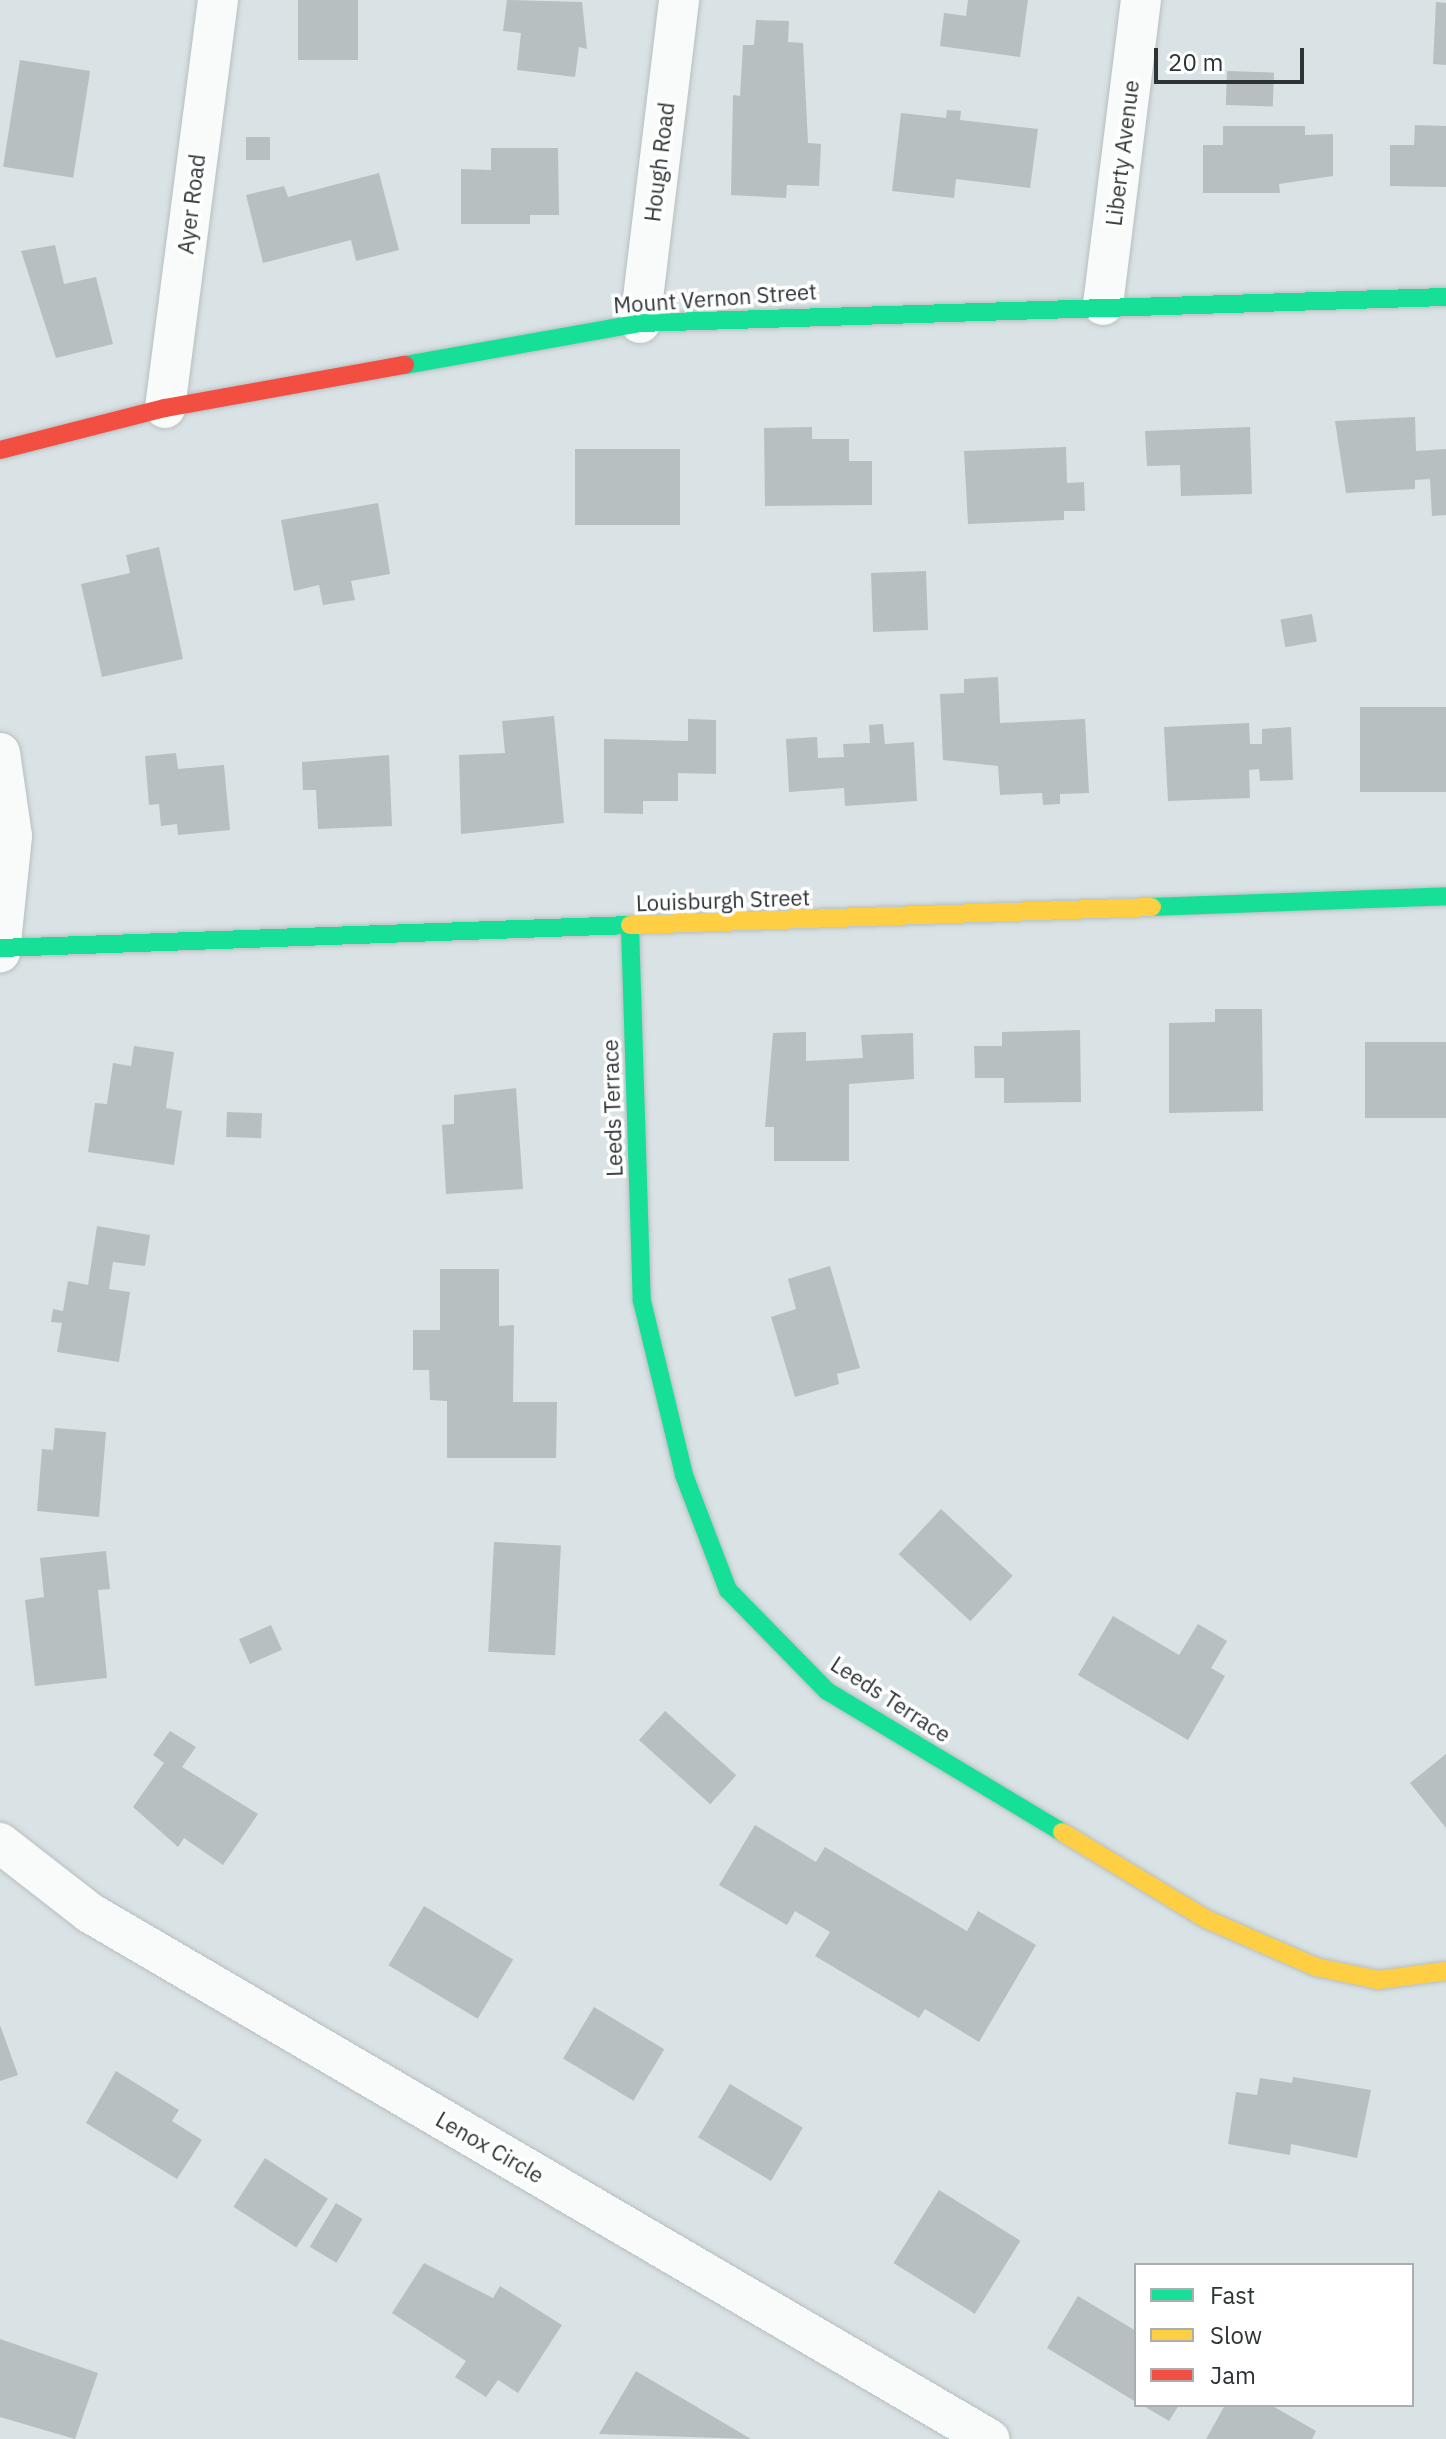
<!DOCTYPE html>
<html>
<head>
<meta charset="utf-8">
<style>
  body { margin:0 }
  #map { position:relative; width:1446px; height:2439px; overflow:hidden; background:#d9e2e4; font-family:"IBM Plex Sans",sans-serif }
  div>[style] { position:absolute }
  .building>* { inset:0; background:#b8bfc0; transform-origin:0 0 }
  .roads { filter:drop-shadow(0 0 2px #b7bec0) drop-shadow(0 0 2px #b7bec0) }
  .street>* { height:40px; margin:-20px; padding:0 20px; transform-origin:20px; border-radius:20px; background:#f9fbfb }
  .fast>* { height:18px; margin:-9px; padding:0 9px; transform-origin:9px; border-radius:9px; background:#16e098 }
  .slow>* { height:18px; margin:-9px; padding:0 9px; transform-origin:9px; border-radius:9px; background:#ffcf43 }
  .jam>* { height:18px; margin:-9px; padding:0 9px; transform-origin:9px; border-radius:9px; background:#f24e42 }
  span { translate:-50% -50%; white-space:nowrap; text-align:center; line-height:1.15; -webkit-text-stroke:7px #fff; paint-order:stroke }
  .street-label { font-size:22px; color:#2e3436 }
  .legend { position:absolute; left:1134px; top:2263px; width:280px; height:144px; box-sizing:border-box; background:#fff; border:2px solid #abaeaf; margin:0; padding:10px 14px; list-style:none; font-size:24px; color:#2e3436 }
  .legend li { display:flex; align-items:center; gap:16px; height:40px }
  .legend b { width:40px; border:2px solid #abaeaf }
  .scale { position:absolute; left:1154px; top:48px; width:150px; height:36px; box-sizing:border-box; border:4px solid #2e3436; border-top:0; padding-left:10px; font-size:24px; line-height:28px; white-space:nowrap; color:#2e3436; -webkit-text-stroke:6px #fff; paint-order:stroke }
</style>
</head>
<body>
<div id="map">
  <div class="building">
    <div style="left:298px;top:0;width:60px;height:60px"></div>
    <div style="clip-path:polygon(507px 0,582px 2px,587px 49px,579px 47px,575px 77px,517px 70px,521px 33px,503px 31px)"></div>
    <div style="clip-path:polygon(968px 0,1028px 0,1020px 57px,940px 46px,944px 13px,966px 16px)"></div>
    <div style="clip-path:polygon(1436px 2px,1446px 3px,1446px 65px,1433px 64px)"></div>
    <div style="clip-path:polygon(756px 20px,789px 21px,788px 42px,803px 43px,808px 143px,821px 144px,819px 186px,787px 185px,786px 198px,731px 195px,733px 95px,740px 96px,743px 45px,754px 45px)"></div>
    <div style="left:20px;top:60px;width:71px;height:108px;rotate:9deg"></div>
    <div style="left:1227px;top:71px;width:47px;height:34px;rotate:2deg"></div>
    <div style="clip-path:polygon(947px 110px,961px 111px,960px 120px,1038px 129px,1030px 188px,956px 179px,954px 198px,892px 191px,901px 113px,946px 118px)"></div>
    <div style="clip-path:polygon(1415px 125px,1446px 126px,1446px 187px,1390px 186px,1390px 145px,1414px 145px)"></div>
    <div style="clip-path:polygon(1223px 126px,1305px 126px,1305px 135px,1333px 134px,1333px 176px,1279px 184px,1280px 193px,1203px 193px,1203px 145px,1223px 145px)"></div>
    <div style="left:246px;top:137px;width:24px;height:23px"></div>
    <div style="clip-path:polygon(491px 148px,558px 148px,559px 215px,530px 215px,530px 224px,461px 224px,461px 169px,491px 170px)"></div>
    <div style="clip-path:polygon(379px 173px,399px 250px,356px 261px,351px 240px,263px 263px,246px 195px,284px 186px,288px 197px)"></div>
    <div style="clip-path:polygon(55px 245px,64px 284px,96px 277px,113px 344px,56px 358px,21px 251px)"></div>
    <div style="clip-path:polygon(1415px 417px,1416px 451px,1446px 449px,1446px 515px,1432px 516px,1430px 479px,1415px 480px,1415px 489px,1346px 493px,1335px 421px)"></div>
    <div style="clip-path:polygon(812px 427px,812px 439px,849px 439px,849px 461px,872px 461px,872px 505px,765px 506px,764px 428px)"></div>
    <div style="clip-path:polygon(1250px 427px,1252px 494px,1181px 496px,1180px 465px,1147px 466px,1145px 431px)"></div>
    <div style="clip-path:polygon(1066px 447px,1067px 483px,1084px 482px,1085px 511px,1064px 511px,1064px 520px,968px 524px,964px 451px)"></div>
    <div style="left:575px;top:449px;width:105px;height:76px"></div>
    <div style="clip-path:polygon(378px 503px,390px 574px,351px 581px,355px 600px,323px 605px,319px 585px,294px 591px,281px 520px)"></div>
    <div style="clip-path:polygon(159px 547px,183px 659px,102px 677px,81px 584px,130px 573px,126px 555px)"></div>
    <div style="left:926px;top:571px;width:59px;height:55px;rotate:88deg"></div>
    <div style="left:1312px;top:614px;width:28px;height:32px;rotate:80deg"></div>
    <div style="clip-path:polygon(998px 677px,1000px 723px,1085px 719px,1089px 793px,1060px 794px,1060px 804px,1043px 805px,1042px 793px,1000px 795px,998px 766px,943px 760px,940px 694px,964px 693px,964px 679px)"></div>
    <div style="left:1446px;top:707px;width:85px;height:86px;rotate:90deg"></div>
    <div style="clip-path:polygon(554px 716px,564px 823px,461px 834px,459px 755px,505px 753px,502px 721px)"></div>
    <div style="clip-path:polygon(688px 719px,716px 720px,716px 774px,678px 773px,678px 801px,643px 801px,643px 814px,604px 813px,604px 739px,688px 741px)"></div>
    <div style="clip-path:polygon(1249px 723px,1250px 744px,1262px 744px,1262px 729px,1291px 727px,1293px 780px,1260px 781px,1259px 769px,1249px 770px,1250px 798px,1168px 801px,1164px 727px)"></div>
    <div style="clip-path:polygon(883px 724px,885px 744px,914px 742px,917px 801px,845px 806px,844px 788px,789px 792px,786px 739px,817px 737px,818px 758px,844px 757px,843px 744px,870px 743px,869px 725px)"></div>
    <div style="clip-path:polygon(176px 753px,178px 769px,224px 765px,230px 830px,178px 835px,177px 824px,161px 826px,159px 804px,149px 805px,145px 756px)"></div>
    <div style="clip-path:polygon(389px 755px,392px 826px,318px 829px,316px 790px,303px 790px,302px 762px)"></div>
    <div style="clip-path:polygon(1215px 1009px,1262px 1009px,1263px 1111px,1169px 1113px,1169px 1023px,1215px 1022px)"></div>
    <div style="clip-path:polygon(1080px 1030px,1081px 1102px,1004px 1103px,1004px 1078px,975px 1078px,974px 1046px,1002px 1046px,1002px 1032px)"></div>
    <div style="clip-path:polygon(806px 1032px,806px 1061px,863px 1058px,861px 1035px,913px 1033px,914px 1079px,849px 1084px,849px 1161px,774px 1161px,774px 1127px,765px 1127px,773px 1033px)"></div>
    <div style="left:1446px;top:1042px;width:76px;height:81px;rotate:90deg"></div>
    <div style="clip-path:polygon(134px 1046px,174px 1052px,166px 1108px,182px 1111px,174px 1165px,88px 1152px,95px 1103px,107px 1104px,113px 1063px,131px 1066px)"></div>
    <div style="clip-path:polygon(516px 1088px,523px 1189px,446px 1194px,442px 1125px,454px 1124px,454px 1095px)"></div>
    <div style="left:227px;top:1112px;width:35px;height:25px;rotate:2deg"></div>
    <div style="clip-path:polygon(97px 1226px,150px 1235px,145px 1266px,113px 1262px,109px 1289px,130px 1292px,119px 1362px,57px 1352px,62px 1323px,51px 1322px,53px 1309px,63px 1311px,68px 1281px,88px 1285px)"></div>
    <div style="clip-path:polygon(830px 1266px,860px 1368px,837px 1374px,839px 1384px,795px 1397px,771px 1317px,796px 1309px,788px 1279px)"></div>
    <div style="clip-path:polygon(440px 1269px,499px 1269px,499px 1326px,514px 1325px,513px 1402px,557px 1402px,556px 1458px,447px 1458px,447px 1401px,430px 1400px,429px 1370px,413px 1370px,413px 1330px,440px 1330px)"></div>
    <div style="clip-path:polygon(55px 1428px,106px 1432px,99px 1517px,37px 1511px,42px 1449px,53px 1450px)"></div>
    <div style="left:941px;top:1509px;width:98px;height:62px;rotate:43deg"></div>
    <div style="left:494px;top:1542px;width:67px;height:110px;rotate:3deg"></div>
    <div style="clip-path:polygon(106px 1551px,110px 1589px,98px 1590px,107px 1678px,35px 1686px,25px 1600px,44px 1597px,40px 1558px)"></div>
    <div style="clip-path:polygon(1113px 1616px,1179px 1655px,1198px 1624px,1227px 1641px,1211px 1668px,1225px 1676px,1188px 1740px,1078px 1675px)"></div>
    <div style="left:271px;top:1625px;width:27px;height:35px;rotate:66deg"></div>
    <div style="left:665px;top:1711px;width:96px;height:39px;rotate:42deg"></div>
    <div style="clip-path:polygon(170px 1731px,196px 1747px,182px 1767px,258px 1814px,223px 1865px,184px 1838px,178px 1847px,133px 1807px,164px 1763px,153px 1755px)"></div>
    <div style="clip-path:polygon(1446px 1754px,1446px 1828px,1410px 1783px)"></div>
    <div style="clip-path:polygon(755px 1825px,816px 1862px,825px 1847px,967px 1931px,978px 1911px,1036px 1945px,979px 2042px,925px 2009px,919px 2018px,815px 1956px,830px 1932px,795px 1911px,787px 1925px,719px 1885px)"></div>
    <div style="left:424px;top:1906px;width:104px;height:69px;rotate:31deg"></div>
    <div style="left:594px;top:2007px;width:82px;height:60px;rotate:31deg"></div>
    <div style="clip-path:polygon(0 2025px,18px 2075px,0 2081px)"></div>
    <div style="clip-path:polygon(116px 2071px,179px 2110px,172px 2121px,202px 2140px,177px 2179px,86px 2123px)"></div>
    <div style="clip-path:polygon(1293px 2077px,1371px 2090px,1357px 2158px,1291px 2144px,1290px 2155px,1228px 2144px,1236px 2092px,1257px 2095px,1260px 2078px,1292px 2083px)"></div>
    <div style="left:730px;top:2084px;width:85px;height:62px;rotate:31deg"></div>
    <div style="left:265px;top:2158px;width:75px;height:58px;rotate:33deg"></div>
    <div style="left:939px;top:2190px;width:96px;height:86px;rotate:32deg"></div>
    <div style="left:336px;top:2203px;width:31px;height:51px;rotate:31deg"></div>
    <div style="clip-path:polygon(424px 2263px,493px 2298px,500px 2286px,562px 2325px,518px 2393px,498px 2380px,486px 2397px,455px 2377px,466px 2361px,392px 2313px)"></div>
    <div style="clip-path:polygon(1078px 2296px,1136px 2331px,1136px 2402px,1047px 2348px)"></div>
    <div style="clip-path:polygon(0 2339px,98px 2373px,75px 2439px,0 2417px)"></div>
    <div style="clip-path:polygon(636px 2371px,751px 2439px,599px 2434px)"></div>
    <div style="clip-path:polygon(1142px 2405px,1179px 2405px,1169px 2421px)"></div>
    <div style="clip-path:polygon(1225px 2405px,1271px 2405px,1316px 2431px,1312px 2439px,1206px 2439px)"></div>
  </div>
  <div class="roads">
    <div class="street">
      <div style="left:1103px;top:305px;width:307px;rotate:-82.9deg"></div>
      <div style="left:640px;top:323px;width:325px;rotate:-83.1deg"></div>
      <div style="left:165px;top:408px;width:411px;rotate:-82.6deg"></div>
      <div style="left:0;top:753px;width:84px;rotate:81.8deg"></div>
      <div style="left:12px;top:836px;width:117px;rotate:95.9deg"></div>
      <div style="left:0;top:1843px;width:114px;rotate:37.9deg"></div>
      <div style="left:90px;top:1913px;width:1042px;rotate:30.33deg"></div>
    </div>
    <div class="fast">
      <div style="left:405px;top:365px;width:239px;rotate:-10.1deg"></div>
      <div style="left:640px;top:323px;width:806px;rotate:-1.85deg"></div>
      <div style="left:1152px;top:907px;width:294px;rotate:-2.1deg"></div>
      <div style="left:630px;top:927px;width:374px;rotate:88.2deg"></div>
      <div style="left:642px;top:1301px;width:179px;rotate:76.4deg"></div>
      <div style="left:684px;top:1475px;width:123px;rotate:69.1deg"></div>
      <div style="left:728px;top:1590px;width:141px;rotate:45.6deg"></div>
      <div style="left:827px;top:1691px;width:274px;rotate:31deg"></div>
      <div style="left:0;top:948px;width:630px;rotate:-2.09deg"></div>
    </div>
    <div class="slow">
      <div style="left:630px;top:925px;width:522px;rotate:-1.97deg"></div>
      <div style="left:1062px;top:1832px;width:168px;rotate:31.1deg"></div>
      <div style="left:1206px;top:1919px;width:120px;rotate:23.6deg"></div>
      <div style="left:1316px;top:1967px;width:63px;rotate:11.8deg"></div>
      <div style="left:1378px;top:1980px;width:69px;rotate:-7.5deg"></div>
    </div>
    <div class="jam">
      <div style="left:0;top:450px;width:170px;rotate:-14.3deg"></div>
      <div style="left:165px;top:408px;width:244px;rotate:-10.2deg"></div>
    </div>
  </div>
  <div class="street-label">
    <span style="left:1122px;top:153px;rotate:-83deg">Liberty Avenue</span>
    <span style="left:659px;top:162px;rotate:-83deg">Hough Road</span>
    <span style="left:191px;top:204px;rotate:-83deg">Ayer Road</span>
    <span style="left:715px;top:298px;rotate:-4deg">Mount Vernon Street</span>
    <span style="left:723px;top:900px;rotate:-2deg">Louisburgh Street</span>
    <span style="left:612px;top:1108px;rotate:-92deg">Leeds Terrace</span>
    <span style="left:891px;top:1699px;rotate:33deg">Leeds Terrace</span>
    <span style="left:490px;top:2147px;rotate:30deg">Lenox Circle</span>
  </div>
  <ul class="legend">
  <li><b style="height:10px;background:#16e098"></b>Fast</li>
  <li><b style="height:10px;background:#ffcf43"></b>Slow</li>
  <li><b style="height:10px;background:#f24e42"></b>Jam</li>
  </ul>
  <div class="scale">20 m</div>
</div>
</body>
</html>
